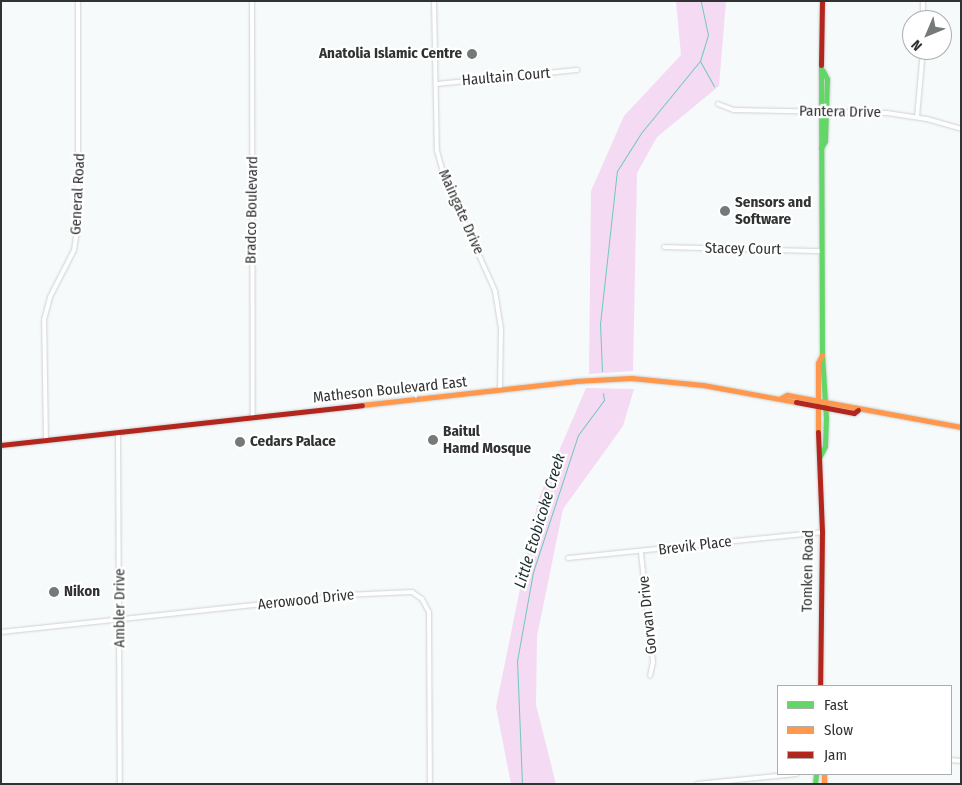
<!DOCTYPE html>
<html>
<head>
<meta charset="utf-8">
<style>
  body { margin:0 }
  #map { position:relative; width:962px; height:785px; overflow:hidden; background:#f6fafa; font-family:"Fira Sans Condensed",sans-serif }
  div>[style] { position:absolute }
  .green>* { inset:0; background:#f4daf3 }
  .stream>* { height:1px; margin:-0.5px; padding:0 0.5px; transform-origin:0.5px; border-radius:0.5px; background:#6ec8c1 }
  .roads { filter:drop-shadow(0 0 1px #cfd2d2) drop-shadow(0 0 1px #cfd2d2) }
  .street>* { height:4px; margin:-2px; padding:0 2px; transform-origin:2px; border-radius:2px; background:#fefefe }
  .fast>* { height:5px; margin:-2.5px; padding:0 2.5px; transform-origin:2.5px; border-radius:2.5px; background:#63d668 }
  .slow>* { height:5px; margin:-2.5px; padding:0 2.5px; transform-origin:2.5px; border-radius:2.5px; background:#ff974d }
  .jam>* { height:5px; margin:-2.5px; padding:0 2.5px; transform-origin:2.5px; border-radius:2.5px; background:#b3261e }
  .dots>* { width:14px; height:14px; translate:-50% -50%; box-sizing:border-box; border:2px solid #fff; border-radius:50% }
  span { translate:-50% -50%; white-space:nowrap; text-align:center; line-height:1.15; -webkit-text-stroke:4.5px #fff; paint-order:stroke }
  .poi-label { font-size:15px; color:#303332; font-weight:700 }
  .right { translate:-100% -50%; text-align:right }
  .left { translate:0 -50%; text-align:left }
  .street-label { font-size:15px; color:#303332 }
  .water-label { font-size:16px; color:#1b302e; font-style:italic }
  .frame { position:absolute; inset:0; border:2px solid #303332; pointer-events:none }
  .legend { position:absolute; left:777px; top:685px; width:175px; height:90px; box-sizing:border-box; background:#fff; border:1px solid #acadad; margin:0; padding:6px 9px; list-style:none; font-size:15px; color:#303332 }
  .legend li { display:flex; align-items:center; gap:10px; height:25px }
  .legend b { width:25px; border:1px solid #acadad }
  .north { position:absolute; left:902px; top:10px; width:50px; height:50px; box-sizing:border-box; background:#fff; border:1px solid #acadad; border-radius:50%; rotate:225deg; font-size:14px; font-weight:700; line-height:20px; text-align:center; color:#303332 }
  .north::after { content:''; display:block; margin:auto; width:18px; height:22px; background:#757978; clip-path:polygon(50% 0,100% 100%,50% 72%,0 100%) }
</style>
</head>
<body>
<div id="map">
  <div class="green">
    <div style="clip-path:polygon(676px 1px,726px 1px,719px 86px,657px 137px,637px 173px,633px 371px,589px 374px,591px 191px,624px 116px,681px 55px)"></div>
    <div style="clip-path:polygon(586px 388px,634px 389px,623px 426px,563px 509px,537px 636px,536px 705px,556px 784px,511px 784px,496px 707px,538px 500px)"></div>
  </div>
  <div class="stream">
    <div style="left:700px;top:61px;width:29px;rotate:61deg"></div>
    <div style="left:602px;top:371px;width:47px;rotate:-92.4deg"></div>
    <div style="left:600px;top:324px;width:154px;rotate:-83.7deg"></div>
    <div style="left:617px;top:171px;width:45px;rotate:-57.7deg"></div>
    <div style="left:641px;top:133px;width:93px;rotate:-50.7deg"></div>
    <div style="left:700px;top:61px;width:27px;rotate:-73deg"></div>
    <div style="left:708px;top:35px;width:35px;rotate:-102deg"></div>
    <div style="left:522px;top:784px;width:123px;rotate:-92.3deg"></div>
    <div style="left:517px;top:661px;width:90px;rotate:-79.8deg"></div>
    <div style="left:533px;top:572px;width:144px;rotate:-71.8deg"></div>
    <div style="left:578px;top:435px;width:44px;rotate:-53.4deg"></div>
    <div style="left:604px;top:400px;width:7px;rotate:-98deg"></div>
  </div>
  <div class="roads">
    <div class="street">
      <div style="left:252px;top:1px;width:417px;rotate:89.9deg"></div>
      <div style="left:434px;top:1px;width:150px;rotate:88.9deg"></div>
      <div style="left:437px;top:151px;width:29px;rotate:74deg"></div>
      <div style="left:445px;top:179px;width:123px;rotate:65.9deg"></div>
      <div style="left:495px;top:291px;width:39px;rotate:81deg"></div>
      <div style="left:501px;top:330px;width:60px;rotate:91deg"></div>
      <div style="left:923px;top:20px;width:19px;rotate:-90deg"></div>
      <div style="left:436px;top:84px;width:142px;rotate:-5.7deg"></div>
      <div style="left:718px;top:104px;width:17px;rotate:21deg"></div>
      <div style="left:734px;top:110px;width:153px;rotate:1.1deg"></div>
      <div style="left:887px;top:113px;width:40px;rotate:8.5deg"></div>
      <div style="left:927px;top:119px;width:35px;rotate:16deg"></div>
      <div style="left:917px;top:117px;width:67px;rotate:-84.9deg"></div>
      <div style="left:664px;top:247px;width:157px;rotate:1.5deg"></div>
      <div style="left:118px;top:432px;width:352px;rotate:89.7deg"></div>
      <div style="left:46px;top:441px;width:121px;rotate:-90.9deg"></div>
      <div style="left:44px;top:320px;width:24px;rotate:-75deg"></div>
      <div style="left:50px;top:297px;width:53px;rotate:-62.9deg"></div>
      <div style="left:74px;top:250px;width:25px;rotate:-81deg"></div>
      <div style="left:78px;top:225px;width:224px;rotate:-90deg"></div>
      <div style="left:641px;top:553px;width:110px;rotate:83.7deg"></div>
      <div style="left:653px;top:662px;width:14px;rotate:102deg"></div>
      <div style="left:568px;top:558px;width:255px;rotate:-5.8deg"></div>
      <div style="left:1px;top:632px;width:346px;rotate:-6.1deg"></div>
      <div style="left:345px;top:595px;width:67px;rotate:-2.6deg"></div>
      <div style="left:412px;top:592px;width:12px;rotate:35deg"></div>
      <div style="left:422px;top:599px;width:15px;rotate:62deg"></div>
      <div style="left:429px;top:612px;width:172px;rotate:89.7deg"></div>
      <div style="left:951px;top:760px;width:10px;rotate:6deg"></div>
      <div style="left:697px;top:784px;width:100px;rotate:-5.7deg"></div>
    </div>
    <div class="fast">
      <div style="left:821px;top:148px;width:8px;rotate:-60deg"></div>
      <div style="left:825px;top:141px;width:62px;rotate:-88.2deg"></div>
      <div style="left:827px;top:79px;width:9px;rotate:-117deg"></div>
      <div style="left:820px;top:456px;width:11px;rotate:-63deg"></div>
      <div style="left:825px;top:446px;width:28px;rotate:-88deg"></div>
      <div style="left:826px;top:418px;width:63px;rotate:-93.6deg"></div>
      <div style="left:822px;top:355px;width:290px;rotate:-90.2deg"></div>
      <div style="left:815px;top:784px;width:10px;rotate:-84deg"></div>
    </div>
    <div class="slow">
      <div style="left:781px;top:398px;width:7px;rotate:-27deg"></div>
      <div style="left:787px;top:395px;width:177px;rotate:10.4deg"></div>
      <div style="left:362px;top:405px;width:214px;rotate:-6.4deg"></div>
      <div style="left:575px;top:381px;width:56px;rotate:-3.1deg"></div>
      <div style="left:631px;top:378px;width:72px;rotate:5.6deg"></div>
      <div style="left:703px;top:385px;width:95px;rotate:10.4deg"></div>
      <div style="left:818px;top:432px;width:69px;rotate:-90deg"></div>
      <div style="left:818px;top:363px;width:9px;rotate:-63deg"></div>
      <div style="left:824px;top:774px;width:10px;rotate:90deg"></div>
    </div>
    <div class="jam">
      <div style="left:821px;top:65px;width:64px;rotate:-89.1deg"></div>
      <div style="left:796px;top:402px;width:59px;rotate:10.7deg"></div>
      <div style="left:854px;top:413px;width:5px;rotate:-37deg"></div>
      <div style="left:818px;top:432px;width:100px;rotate:87.7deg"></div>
      <div style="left:822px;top:532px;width:154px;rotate:90.7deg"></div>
      <div style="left:1px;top:445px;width:363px;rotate:-6.3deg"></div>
    </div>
  </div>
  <div class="dots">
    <div style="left:472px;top:54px;background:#757978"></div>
    <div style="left:725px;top:211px;background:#757978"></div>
    <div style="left:433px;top:440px;background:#757978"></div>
    <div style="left:240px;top:442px;background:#757978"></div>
    <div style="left:54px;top:592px;background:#757978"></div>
  </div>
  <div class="poi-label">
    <span class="right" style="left:462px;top:54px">Anatolia Islamic Centre</span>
    <span class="left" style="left:735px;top:211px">Sensors and<br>Software</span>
    <span class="left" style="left:443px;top:440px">Baitul<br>Hamd Mosque</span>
    <span class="left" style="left:250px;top:442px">Cedars Palace</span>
    <span class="left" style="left:64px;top:592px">Nikon</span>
  </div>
  <div class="street-label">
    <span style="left:506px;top:77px;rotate:-5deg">Haultain Court</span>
    <span style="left:840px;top:112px;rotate:1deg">Pantera Drive</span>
    <span style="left:78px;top:194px;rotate:-87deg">General Road</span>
    <span style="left:252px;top:210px;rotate:-89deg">Bradco Boulevard</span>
    <span style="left:461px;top:212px;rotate:66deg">Maingate Drive</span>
    <span style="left:743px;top:249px;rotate:1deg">Stacey Court</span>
    <span style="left:390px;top:390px;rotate:-6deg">Matheson Boulevard East</span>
    <span style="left:695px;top:546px;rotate:-7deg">Brevik Place</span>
    <span style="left:808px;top:571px;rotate:-89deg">Tomken Road</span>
    <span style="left:306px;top:600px;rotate:-6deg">Aerowood Drive</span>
    <span style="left:120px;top:608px;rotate:-90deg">Ambler Drive</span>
    <span style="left:648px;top:615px;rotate:-96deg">Gorvan Drive</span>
  </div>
  <div class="water-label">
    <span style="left:540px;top:521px;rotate:-73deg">Little Etobicoke Creek</span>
  </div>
  <div class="frame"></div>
  <ul class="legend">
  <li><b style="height:6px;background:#63d668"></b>Fast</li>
  <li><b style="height:6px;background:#ff974d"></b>Slow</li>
  <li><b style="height:6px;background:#b3261e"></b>Jam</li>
  </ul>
  <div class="north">N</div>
</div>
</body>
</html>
